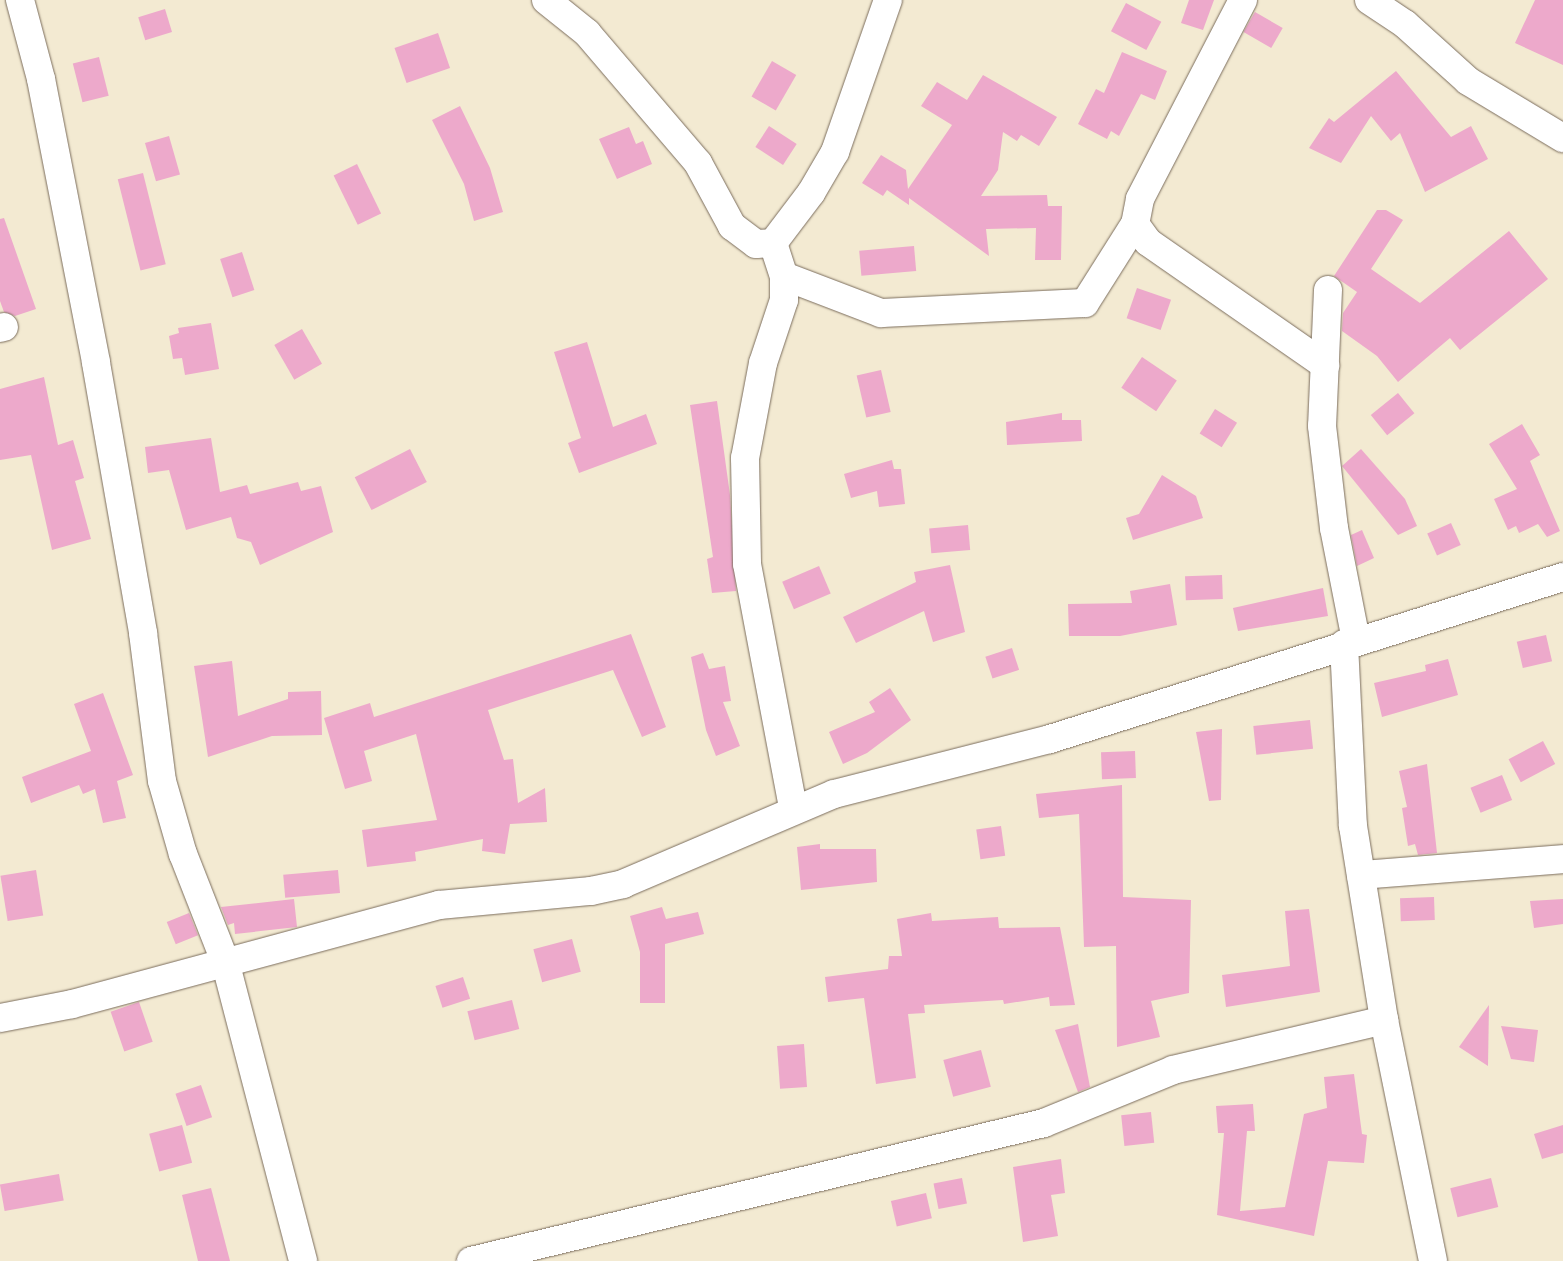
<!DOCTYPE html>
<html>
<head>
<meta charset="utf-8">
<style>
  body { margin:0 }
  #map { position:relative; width:1563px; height:1261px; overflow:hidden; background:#f3ead2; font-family:"Playpen Sans",sans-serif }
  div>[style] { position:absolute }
  .building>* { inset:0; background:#eda9cb; transform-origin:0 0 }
  .roads { filter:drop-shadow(0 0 1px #7b6d5d) drop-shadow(0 0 1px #7b6d5d) }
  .minor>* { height:28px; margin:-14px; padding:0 14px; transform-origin:14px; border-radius:14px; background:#fff }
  span { translate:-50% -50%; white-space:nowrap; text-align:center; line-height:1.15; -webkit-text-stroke:5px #fbf7ec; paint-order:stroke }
</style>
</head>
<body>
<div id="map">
  <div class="building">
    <div style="clip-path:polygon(1189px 0,1214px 0,1203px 30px,1181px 23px)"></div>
    <div style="clip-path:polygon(1535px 0,1563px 0,1563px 65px,1515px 43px)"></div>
    <div style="left:1126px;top:3px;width:40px;height:32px;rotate:28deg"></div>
    <div style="left:165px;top:9px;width:24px;height:28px;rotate:73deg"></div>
    <div style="left:1255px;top:12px;width:32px;height:23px;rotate:30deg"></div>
    <div style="left:438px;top:33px;width:37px;height:46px;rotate:71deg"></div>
    <div style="clip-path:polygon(1122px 52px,1167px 71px,1155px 100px,1141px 94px,1119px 136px,1111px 131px,1107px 139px,1078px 124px,1096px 89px,1104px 93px)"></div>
    <div style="left:99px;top:57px;width:40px;height:27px;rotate:76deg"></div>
    <div style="left:772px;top:61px;width:28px;height:41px;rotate:30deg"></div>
    <div style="clip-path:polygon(1396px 71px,1451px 137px,1471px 126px,1488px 159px,1425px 192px,1400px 133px,1391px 141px,1371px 116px,1341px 163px,1309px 148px,1329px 118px,1334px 122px)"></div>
    <div style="clip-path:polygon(983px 75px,1057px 117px,1039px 146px,1021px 135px,1017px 141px,1003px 132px,998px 170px,981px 196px,1047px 195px,1048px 206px,1062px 206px,1061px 260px,1035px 260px,1036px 228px,986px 229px,989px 256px,909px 198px,909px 205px,887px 190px,883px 196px,862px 183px,881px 155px,906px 170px,908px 189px,952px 125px,921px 106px,937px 82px,967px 100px)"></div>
    <div style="clip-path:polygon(460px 106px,490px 168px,503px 212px,474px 221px,464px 184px,432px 120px)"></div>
    <div style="left:769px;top:126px;width:33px;height:25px;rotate:33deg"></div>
    <div style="clip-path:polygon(629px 127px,636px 144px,643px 141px,652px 164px,617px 179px,599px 139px)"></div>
    <div style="left:169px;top:136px;width:40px;height:25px;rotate:74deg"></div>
    <div style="left:357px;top:164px;width:55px;height:26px;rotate:64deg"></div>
    <div style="left:143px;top:173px;width:94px;height:26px;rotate:76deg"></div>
    <div style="clip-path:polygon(1377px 210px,1386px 210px,1403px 220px,1371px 269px,1420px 303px,1509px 231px,1548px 279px,1460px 350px,1450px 338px,1398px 382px,1377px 356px,1342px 331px,1343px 313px,1357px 292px,1334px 276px)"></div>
    <div style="clip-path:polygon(4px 218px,36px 309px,15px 316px,4px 312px,0 301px,0 219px)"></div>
    <div style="left:914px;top:246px;width:25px;height:55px;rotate:85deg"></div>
    <div style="left:242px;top:252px;width:40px;height:23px;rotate:72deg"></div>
    <div style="left:1137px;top:288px;width:36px;height:32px;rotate:19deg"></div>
    <div style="clip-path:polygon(211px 323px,219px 369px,185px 375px,182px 358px,173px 359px,169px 336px,179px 333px,178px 328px)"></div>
    <div style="left:302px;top:329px;width:40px;height:32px;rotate:60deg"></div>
    <div style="clip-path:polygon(587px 342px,613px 427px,646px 414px,657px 444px,579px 473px,568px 443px,581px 438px,554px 352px)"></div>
    <div style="left:1142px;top:357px;width:42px;height:37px;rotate:34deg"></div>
    <div style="left:881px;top:370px;width:43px;height:25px;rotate:77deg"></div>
    <div style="clip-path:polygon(44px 377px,58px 445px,73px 440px,84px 478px,75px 481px,91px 539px,52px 550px,31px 455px,0 460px,0 389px)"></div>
    <div style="left:1398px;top:393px;width:26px;height:35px;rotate:51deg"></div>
    <div style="clip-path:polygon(717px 401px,730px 495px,736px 591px,712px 593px,707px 559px,713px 557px,690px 405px)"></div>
    <div style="left:1215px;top:409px;width:26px;height:29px;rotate:32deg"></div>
    <div style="clip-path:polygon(1062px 413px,1062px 420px,1081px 420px,1082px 441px,1007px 445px,1006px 422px)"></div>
    <div style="clip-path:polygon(1522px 424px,1540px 455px,1530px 461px,1560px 531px,1547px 537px,1538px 524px,1519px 533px,1516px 526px,1508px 530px,1494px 499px,1517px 489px,1489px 444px)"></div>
    <div style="clip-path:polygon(211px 438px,220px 492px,247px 485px,250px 494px,298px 482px,301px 491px,321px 486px,333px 532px,260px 565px,251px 542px,237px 538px,231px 517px,186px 530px,169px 470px,148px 473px,145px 447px)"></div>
    <div style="left:410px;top:449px;width:37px;height:62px;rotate:63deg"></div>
    <div style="clip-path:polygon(1361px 449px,1405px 499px,1417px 526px,1398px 535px,1342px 466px)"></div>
    <div style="clip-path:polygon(892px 460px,894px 469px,901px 469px,905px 504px,879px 507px,877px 491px,851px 498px,844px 474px)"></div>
    <div style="clip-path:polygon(1162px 475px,1196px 496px,1203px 518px,1133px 540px,1126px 518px,1139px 514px)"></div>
    <div style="left:1451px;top:523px;width:24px;height:26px;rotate:66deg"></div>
    <div style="left:968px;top:525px;width:25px;height:39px;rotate:85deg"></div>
    <div style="clip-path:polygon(1362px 530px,1374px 558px,1357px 566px,1351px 535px)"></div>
    <div style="clip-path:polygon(950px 565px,965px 632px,933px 642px,924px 611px,856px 643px,843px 617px,916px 582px,914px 572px)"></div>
    <div style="left:819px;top:566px;width:30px;height:40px;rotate:67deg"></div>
    <div style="left:1222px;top:575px;width:24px;height:37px;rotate:88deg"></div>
    <div style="clip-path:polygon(1170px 584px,1177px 625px,1120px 636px,1069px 636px,1068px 604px,1132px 603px,1130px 591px)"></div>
    <div style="clip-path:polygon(1323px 588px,1328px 616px,1238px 631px,1233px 608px)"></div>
    <div style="clip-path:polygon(631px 634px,666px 727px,642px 737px,613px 670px,488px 710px,504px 760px,513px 759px,518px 803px,545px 788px,547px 822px,510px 824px,505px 854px,482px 851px,483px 839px,415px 852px,416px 861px,367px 867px,362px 830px,437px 820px,416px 734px,364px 751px,372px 781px,345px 789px,324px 718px,370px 703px,374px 717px)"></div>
    <div style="left:1546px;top:635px;width:27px;height:30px;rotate:77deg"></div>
    <div style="left:1012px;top:648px;width:23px;height:28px;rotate:72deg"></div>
    <div style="clip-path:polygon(703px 653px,709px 669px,725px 666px,731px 701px,723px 702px,740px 746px,716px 756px,706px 730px,691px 657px)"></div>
    <div style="clip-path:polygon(1448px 659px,1458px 695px,1382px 717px,1374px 683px,1426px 671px,1425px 665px)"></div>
    <div style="clip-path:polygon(232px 661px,238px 716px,288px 699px,288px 692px,321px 691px,322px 735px,272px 736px,208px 757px,194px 666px)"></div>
    <div style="clip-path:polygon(890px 688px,911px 720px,867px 753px,843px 764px,829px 732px,875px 712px,869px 702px)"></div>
    <div style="clip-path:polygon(103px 693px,133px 775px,117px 781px,126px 818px,103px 823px,95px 789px,83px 794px,79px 785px,31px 803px,22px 777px,91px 751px,74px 704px)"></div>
    <div style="left:1310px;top:720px;width:29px;height:57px;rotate:84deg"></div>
    <div style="clip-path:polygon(1222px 729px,1221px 800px,1209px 801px,1196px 732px)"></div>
    <div style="left:1543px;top:741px;width:26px;height:39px;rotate:62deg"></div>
    <div style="left:1135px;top:751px;width:27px;height:34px;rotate:88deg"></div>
    <div style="clip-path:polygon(1427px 764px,1437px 853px,1418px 855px,1415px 844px,1408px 846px,1402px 808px,1407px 807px,1399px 771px)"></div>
    <div style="left:1502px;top:775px;width:27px;height:34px;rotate:68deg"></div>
    <div style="clip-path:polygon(1122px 785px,1123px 897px,1191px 900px,1189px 993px,1151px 1001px,1160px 1037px,1117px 1047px,1116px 946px,1084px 947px,1079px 814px,1039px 818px,1036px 794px)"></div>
    <div style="left:1001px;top:826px;width:30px;height:25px;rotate:82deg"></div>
    <div style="clip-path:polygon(820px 844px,820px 849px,876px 849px,877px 882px,801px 890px,797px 847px)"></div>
    <div style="left:36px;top:870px;width:46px;height:36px;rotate:81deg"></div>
    <div style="left:338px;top:870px;width:23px;height:55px;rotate:85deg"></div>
    <div style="left:1434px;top:897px;width:23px;height:34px;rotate:88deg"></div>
    <div style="clip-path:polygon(294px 899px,297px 927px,235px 934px,234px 923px,228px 925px,221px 907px)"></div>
    <div style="clip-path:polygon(1563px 899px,1563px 924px,1534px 928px,1530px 901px)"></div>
    <div style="clip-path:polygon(662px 907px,666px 919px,698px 912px,704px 934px,665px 944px,665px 1003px,640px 1003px,640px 952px,630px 916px)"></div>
    <div style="clip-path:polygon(1309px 909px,1320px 992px,1226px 1007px,1222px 975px,1290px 966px,1285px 911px)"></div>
    <div style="left:189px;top:913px;width:24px;height:24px;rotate:68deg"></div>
    <div style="clip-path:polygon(931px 913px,932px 921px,998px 917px,999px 928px,1060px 927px,1075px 1005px,1050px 1006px,1049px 997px,1004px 1004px,1003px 1000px,924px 1005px,925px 1013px,908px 1014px,916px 1078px,876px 1084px,864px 998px,828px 1002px,825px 977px,888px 969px,889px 956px,902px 956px,897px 919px)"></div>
    <div style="left:572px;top:939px;width:34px;height:40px;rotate:75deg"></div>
    <div style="left:463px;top:977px;width:23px;height:29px;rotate:72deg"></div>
    <div style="left:512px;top:1000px;width:30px;height:46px;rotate:76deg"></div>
    <div style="left:139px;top:1002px;width:42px;height:30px;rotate:71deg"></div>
    <div style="clip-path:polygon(1489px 1005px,1488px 1066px,1459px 1047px)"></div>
    <div style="clip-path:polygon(1078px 1024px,1090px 1087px,1078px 1092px,1055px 1030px)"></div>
    <div style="clip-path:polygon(1501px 1026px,1538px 1030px,1534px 1062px,1511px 1059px)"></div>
    <div style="left:804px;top:1044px;width:43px;height:27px;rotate:86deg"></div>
    <div style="left:981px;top:1050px;width:38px;height:39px;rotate:75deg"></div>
    <div style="clip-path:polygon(1354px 1074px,1362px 1134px,1367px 1135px,1364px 1163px,1328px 1161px,1314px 1236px,1217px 1215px,1224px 1133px,1218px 1133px,1216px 1106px,1253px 1104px,1255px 1131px,1247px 1131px,1240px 1211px,1285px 1207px,1304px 1114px,1327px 1108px,1324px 1077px)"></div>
    <div style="left:201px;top:1085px;width:34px;height:27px;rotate:71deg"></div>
    <div style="left:1151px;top:1112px;width:31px;height:30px;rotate:84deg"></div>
    <div style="left:182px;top:1125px;width:39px;height:34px;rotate:75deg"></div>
    <div style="clip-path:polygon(1563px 1125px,1563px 1153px,1542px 1159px,1534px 1134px)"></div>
    <div style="clip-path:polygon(1061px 1159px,1065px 1193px,1051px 1195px,1058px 1236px,1023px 1242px,1013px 1167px)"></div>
    <div style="left:59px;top:1174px;width:27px;height:60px;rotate:80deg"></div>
    <div style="left:962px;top:1178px;width:26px;height:29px;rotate:79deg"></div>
    <div style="left:1491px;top:1178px;width:30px;height:42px;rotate:76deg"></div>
    <div style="clip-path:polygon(211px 1188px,230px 1261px,198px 1261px,182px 1195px)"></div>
    <div style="left:926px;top:1193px;width:26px;height:36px;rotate:77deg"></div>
  </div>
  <div class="roads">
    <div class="minor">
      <div style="left:20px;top:0;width:82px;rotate:75.1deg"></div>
      <div style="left:41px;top:79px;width:289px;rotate:79deg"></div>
      <div style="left:96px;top:363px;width:274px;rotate:80.1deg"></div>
      <div style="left:143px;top:633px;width:149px;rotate:82.7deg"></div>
      <div style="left:162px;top:781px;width:76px;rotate:74deg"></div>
      <div style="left:183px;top:854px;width:115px;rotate:68.6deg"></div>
      <div style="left:225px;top:961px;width:310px;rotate:75.4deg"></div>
      <div style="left:546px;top:0;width:53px;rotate:38.8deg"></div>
      <div style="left:587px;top:33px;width:171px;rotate:49.5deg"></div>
      <div style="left:698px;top:163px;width:72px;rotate:61.6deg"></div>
      <div style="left:732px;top:226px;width:30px;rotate:37deg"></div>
      <div style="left:756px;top:244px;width:17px;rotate:-3deg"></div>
      <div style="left:773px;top:243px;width:63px;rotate:-52.8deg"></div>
      <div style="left:811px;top:193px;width:48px;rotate:-59.7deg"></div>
      <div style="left:835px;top:152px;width:161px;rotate:-70.8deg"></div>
      <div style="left:1243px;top:0;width:224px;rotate:117.4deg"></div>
      <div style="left:1140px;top:199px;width:25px;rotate:101deg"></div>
      <div style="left:1135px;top:224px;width:22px;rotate:54deg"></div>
      <div style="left:1148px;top:242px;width:216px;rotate:34.8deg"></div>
      <div style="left:1369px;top:0;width:43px;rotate:33.7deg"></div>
      <div style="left:1405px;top:24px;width:85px;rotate:42.1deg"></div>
      <div style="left:1468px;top:81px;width:111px;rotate:31deg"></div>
      <div style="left:773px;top:243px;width:35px;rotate:72deg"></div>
      <div style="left:784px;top:276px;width:24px;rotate:90deg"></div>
      <div style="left:784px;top:300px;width:66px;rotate:108.4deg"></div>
      <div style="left:763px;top:363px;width:97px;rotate:100.7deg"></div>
      <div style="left:745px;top:458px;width:106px;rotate:88.9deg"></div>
      <div style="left:747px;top:564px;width:248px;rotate:79.3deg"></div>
      <div style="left:784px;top:276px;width:104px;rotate:20.9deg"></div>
      <div style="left:881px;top:313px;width:204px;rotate:-2.8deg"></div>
      <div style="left:1085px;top:303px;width:93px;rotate:-57.7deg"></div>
      <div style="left:1328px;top:290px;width:136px;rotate:92.5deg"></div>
      <div style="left:1322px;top:426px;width:103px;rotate:83.3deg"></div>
      <div style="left:1334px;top:528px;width:114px;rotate:78.9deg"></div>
      <div style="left:0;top:328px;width:4px;rotate:-14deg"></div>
      <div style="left:1344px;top:644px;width:182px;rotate:87.2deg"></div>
      <div style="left:1353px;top:826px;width:196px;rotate:80.9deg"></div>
      <div style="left:1384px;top:1020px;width:246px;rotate:78.5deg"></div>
      <div style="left:1361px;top:875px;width:203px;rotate:-4.5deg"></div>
      <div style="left:0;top:1018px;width:73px;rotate:-11deg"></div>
      <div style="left:72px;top:1004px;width:380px;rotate:-15.1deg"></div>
      <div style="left:439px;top:905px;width:153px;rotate:-5.3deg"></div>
      <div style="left:591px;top:891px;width:33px;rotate:-12deg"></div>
      <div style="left:623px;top:884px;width:229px;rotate:-23.1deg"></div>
      <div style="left:834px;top:794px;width:223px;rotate:-14.3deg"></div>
      <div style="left:1050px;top:739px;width:538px;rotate:-17.53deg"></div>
      <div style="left:471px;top:1261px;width:589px;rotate:-13.54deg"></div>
      <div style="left:1044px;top:1123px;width:139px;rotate:-22.3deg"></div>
      <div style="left:1173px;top:1070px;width:217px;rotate:-13.3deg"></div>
    </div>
  </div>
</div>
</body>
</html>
